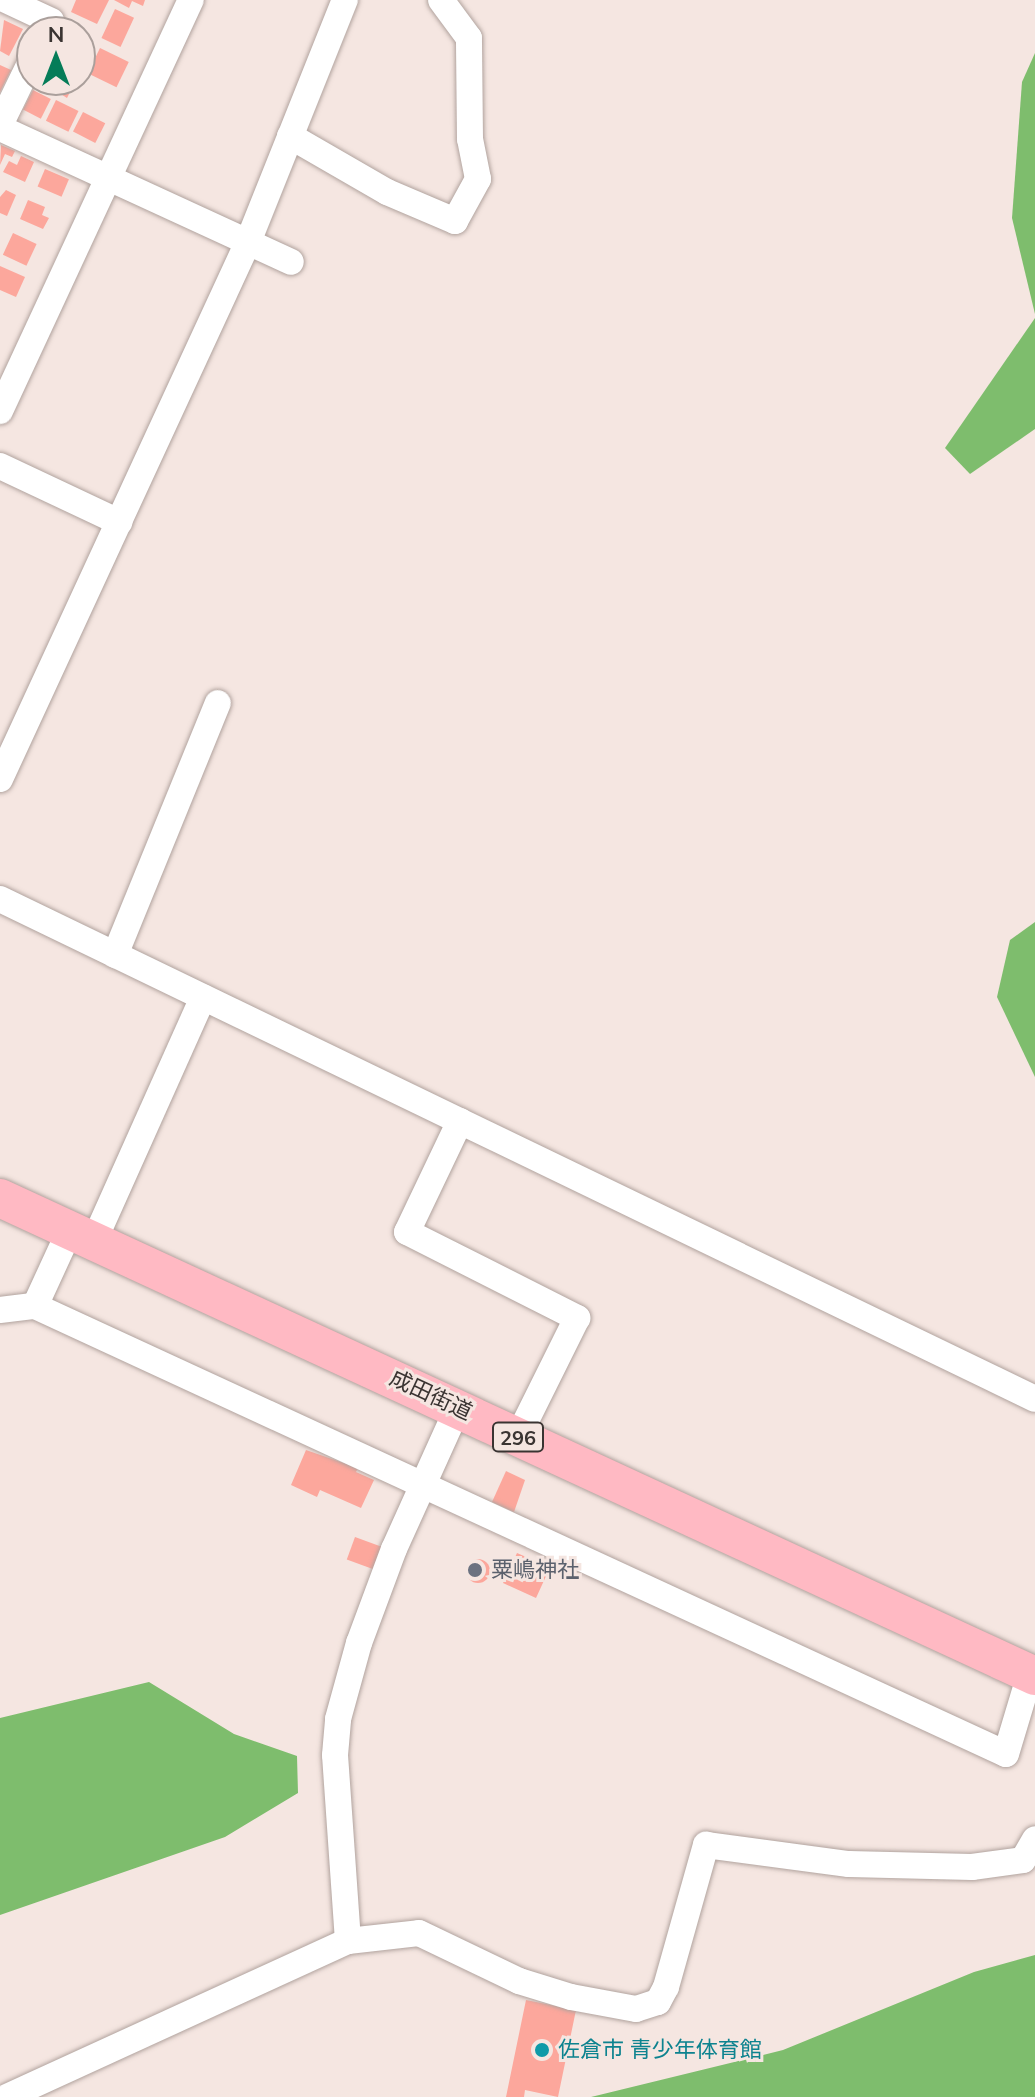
<!DOCTYPE html>
<html>
<head>
<meta charset="utf-8">
<style>
  body { margin:0 }
  #map { position:relative; width:1035px; height:2097px; overflow:hidden; background:#f5e6e1; font-family:Mulish,"Noto Sans JP",sans-serif }
  div>[style] { position:absolute }
  .forest>* { inset:0; background:#7ebd6d }
  .building>* { inset:0; background:#fca79c; transform-origin:0 0 }
  .round { border-radius:50% }
  .roads { filter:drop-shadow(0 0 2px #b1a39e) drop-shadow(0 0 2px #b1a39e) }
  .minor>* { height:26px; margin:-13px; padding:0 13px; transform-origin:13px; border-radius:13px; background:#fff }
  .highway>* { height:38px; margin:-19px; padding:0 19px; transform-origin:19px; border-radius:19px; background:#ffb9c3 }
  .dots>* { width:22px; height:22px; translate:-50% -50%; box-sizing:border-box; border:4px solid #f5e6e1; border-radius:50% }
  span { translate:-50% -50%; white-space:nowrap; text-align:center; line-height:1.15; -webkit-text-stroke:6px #f5e6e1; paint-order:stroke }
  .shield-label span { padding:2px 6px; background:#f5e6e1; border:2px solid; border-radius:6px; -webkit-text-stroke-width:0 }
  .shield-label { font-size:20px; color:#3a3432; font-weight:700 }
  .street-label { font-size:22px; color:#3a3432 }
  .worship-label { font-size:22px; color:#5b616d }
  .left { translate:0 -50%; text-align:left }
  .culture-label { font-size:22px; color:#0d838f }
  .north { position:absolute; left:16px; top:16px; width:80px; height:80px; box-sizing:border-box; background:#f5e6e1; border:2px solid #aa9f9b; border-radius:50%; rotate:0deg; font-size:22px; font-weight:700; line-height:32px; text-align:center; color:#3a3432 }
  .north::after { content:''; display:block; margin:auto; width:28px; height:36px; background:#057c58; clip-path:polygon(50% 0,100% 100%,50% 72%,0 100%) }
</style>
</head>
<body>
<div id="map">
  <div class="forest">
    <div style="clip-path:polygon(1035px 53px,1035px 314px,1012px 218px,1022px 82px)"></div>
    <div style="clip-path:polygon(1035px 318px,1035px 429px,970px 474px,945px 448px)"></div>
    <div style="clip-path:polygon(1035px 922px,1035px 1077px,997px 997px,1010px 940px)"></div>
    <div style="clip-path:polygon(149px 1682px,234px 1734px,297px 1756px,298px 1793px,225px 1837px,0 1915px,0 1718px)"></div>
    <div style="clip-path:polygon(1035px 1955px,1035px 2097px,591px 2097px,783px 2050px,974px 1972px)"></div>
  </div>
  <div class="building">
    <div style="clip-path:polygon(76px 0,109px 0,97px 24px,71px 12px)"></div>
    <div style="clip-path:polygon(114px 0,145px 0,143px 6px,132px 1px,129px 8px)"></div>
    <div style="left:115px;top:9px;width:21px;height:32px;rotate:25deg"></div>
    <div style="clip-path:polygon(4px 20px,23px 29px,9px 56px,0 51px)"></div>
    <div style="clip-path:polygon(80px 33px,91px 38px,84px 53px,80px 51px)"></div>
    <div style="left:100px;top:48px;width:32px;height:28px;rotate:26deg"></div>
    <div style="clip-path:polygon(0 65px,11px 70px,0 92px)"></div>
    <div style="clip-path:polygon(39px 80px,71px 80px,75px 82px,67px 98px)"></div>
    <div style="left:33px;top:90px;width:20px;height:22px;rotate:27deg"></div>
    <div style="left:56px;top:100px;width:25px;height:23px;rotate:26deg"></div>
    <div style="left:83px;top:112px;width:25px;height:22px;rotate:27deg"></div>
    <div style="clip-path:polygon(1px 145px,15px 151px,12px 157px,5px 154px,0 165px)"></div>
    <div style="clip-path:polygon(21px 156px,34px 162px,25px 182px,3px 172px,9px 161px,17px 165px)"></div>
    <div style="left:45px;top:169px;width:26px;height:19px;rotate:23deg"></div>
    <div style="clip-path:polygon(6px 190px,16px 195px,7px 216px,0 213px,0 197px)"></div>
    <div style="clip-path:polygon(28px 200px,45px 207px,42px 215px,49px 218px,43px 229px,20px 219px)"></div>
    <div style="left:13px;top:233px;width:26px;height:24px;rotate:25deg"></div>
    <div style="clip-path:polygon(0 266px,25px 277px,16px 297px,0 290px)"></div>
    <div style="clip-path:polygon(306px 1450px,358px 1468px,356px 1472px,374px 1480px,361px 1508px,320px 1490px,317px 1497px,291px 1485px)"></div>
    <div style="clip-path:polygon(506px 1471px,525px 1480px,514px 1512px,492px 1502px)"></div>
    <div style="left:355px;top:1537px;width:29px;height:24px;rotate:20deg"></div>
    <div style="clip-path:polygon(517px 1553px,540px 1563px,537px 1570px,547px 1574px,536px 1598px,503px 1583px)"></div>
    <div class="round" style="left:466px;top:1559px;width:24px;height:24px"></div>
    <div style="clip-path:polygon(526px 2000px,576px 2010px,558px 2097px,525px 2090px,524px 2097px,506px 2097px)"></div>
  </div>
  <div class="roads">
    <div class="minor">
      <div style="left:6px;top:0;width:50px;rotate:25deg"></div>
      <div style="left:0;top:125px;width:73px;rotate:-64.1deg"></div>
      <div style="left:0;top:128px;width:320px;rotate:24.7deg"></div>
      <div style="left:290px;top:136px;width:112px;rotate:30deg"></div>
      <div style="left:387px;top:192px;width:74px;rotate:23.1deg"></div>
      <div style="left:455px;top:221px;width:48px;rotate:-61.3deg"></div>
      <div style="left:478px;top:179px;width:41px;rotate:-101.3deg"></div>
      <div style="left:470px;top:139px;width:101px;rotate:-90.6deg"></div>
      <div style="left:469px;top:38px;width:47px;rotate:-126.4deg"></div>
      <div style="left:0;top:411px;width:453px;rotate:-65.1deg"></div>
      <div style="left:0;top:466px;width:132px;rotate:25.2deg"></div>
      <div style="left:0;top:779px;width:592px;rotate:-65.21deg"></div>
      <div style="left:248px;top:242px;width:261px;rotate:-68.2deg"></div>
      <div style="left:0;top:899px;width:1149px;rotate:25.78deg"></div>
      <div style="left:115px;top:955px;width:272px;rotate:-67.8deg"></div>
      <div style="left:460px;top:1121px;width:123px;rotate:115.5deg"></div>
      <div style="left:407px;top:1232px;width:191px;rotate:26.8deg"></div>
      <div style="left:577px;top:1318px;width:133px;rotate:116.4deg"></div>
      <div style="left:94px;top:1241px;width:267px;rotate:-65.9deg"></div>
      <div style="left:35px;top:1306px;width:1069px;rotate:24.77deg"></div>
      <div style="left:1006px;top:1754px;width:84px;rotate:-73.3deg"></div>
      <div style="left:0;top:1310px;width:35px;rotate:-7deg"></div>
      <div style="left:35px;top:1306px;width:84px;rotate:-65.3deg"></div>
      <div style="left:348px;top:1941px;width:71px;rotate:-6.4deg"></div>
      <div style="left:419px;top:1933px;width:111px;rotate:25.6deg"></div>
      <div style="left:519px;top:1981px;width:54px;rotate:17.1deg"></div>
      <div style="left:571px;top:1997px;width:66px;rotate:10.5deg"></div>
      <div style="left:636px;top:2009px;width:23px;rotate:-18deg"></div>
      <div style="left:658px;top:2002px;width:17px;rotate:-62deg"></div>
      <div style="left:666px;top:1987px;width:148px;rotate:-74.3deg"></div>
      <div style="left:706px;top:1845px;width:144px;rotate:7.6deg"></div>
      <div style="left:849px;top:1864px;width:123px;rotate:1.4deg"></div>
      <div style="left:972px;top:1867px;width:51px;rotate:-7.8deg"></div>
      <div style="left:1023px;top:1860px;width:24px;rotate:-60deg"></div>
      <div style="left:7px;top:2097px;width:375px;rotate:-24.6deg"></div>
      <div style="left:348px;top:1941px;width:186px;rotate:-94deg"></div>
      <div style="left:335px;top:1755px;width:36px;rotate:-85deg"></div>
      <div style="left:338px;top:1719px;width:79px;rotate:-74.6deg"></div>
      <div style="left:359px;top:1643px;width:100px;rotate:-69.6deg"></div>
      <div style="left:394px;top:1549px;width:156px;rotate:-65.7deg"></div>
    </div>
    <div class="highway">
      <div style="left:0;top:1198px;width:1140px;rotate:24.79deg"></div>
    </div>
  </div>
  <div class="dots">
    <div style="left:475px;top:1570px;background:#6b7280"></div>
    <div style="left:542px;top:2050px;background:#0f9aa8"></div>
  </div>
  <div class="shield-label">
    <span style="left:518px;top:1437px">296</span>
  </div>
  <div class="street-label">
    <span style="left:431px;top:1395px;rotate:25deg">成田街道</span>
  </div>
  <div class="worship-label">
    <span class="left" style="left:491px;top:1570px">粟嶋神社</span>
  </div>
  <div class="culture-label">
    <span class="left" style="left:558px;top:2050px">佐倉市 青少年体育館</span>
  </div>
  <div class="north">N</div>
</div>
</body>
</html>
